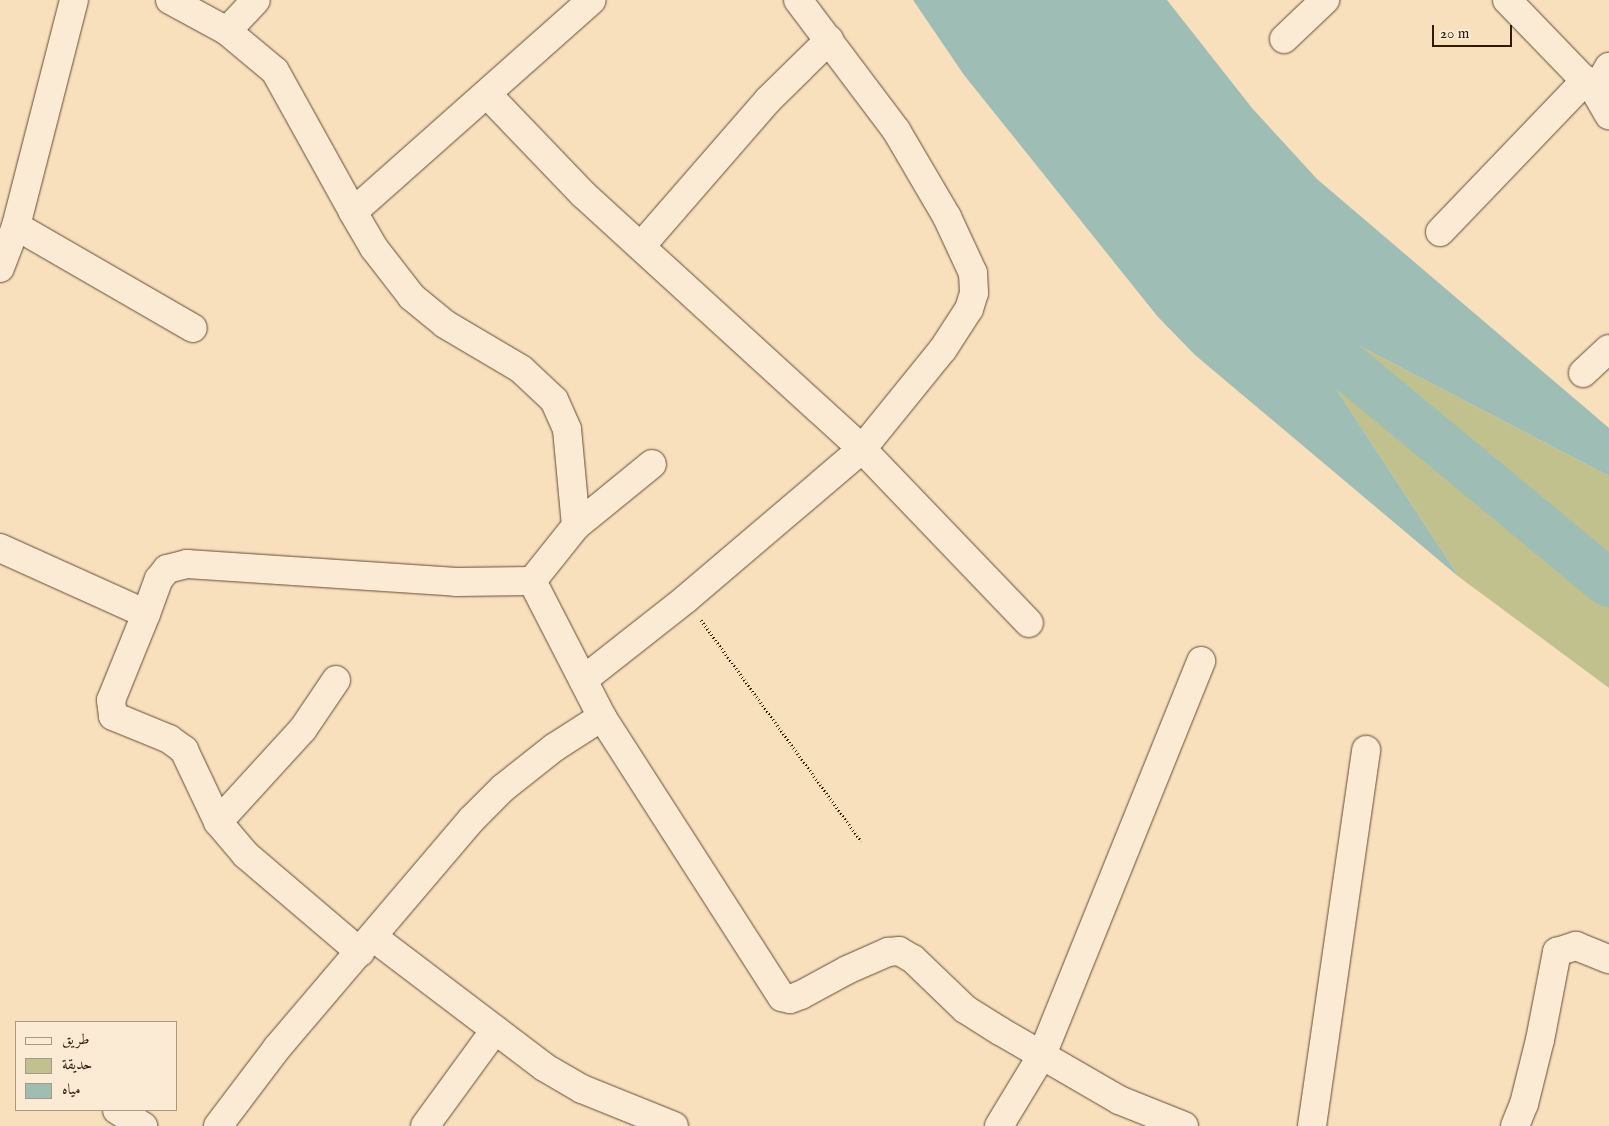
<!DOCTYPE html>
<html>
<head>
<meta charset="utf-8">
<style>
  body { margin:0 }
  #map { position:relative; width:1609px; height:1126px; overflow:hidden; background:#f9e0bd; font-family:"IM FELL English",Amiri,serif }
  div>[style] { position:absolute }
  .green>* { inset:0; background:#c1c18e }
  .water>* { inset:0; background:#9ebdb4 }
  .river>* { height:48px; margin:-24px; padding:0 24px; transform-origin:24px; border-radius:24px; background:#9ebdb4 }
  .path>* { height:3px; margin-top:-1.5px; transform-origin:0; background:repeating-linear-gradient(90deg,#2f1b06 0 1px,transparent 0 3.5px) }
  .roads { filter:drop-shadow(0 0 1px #624c34) drop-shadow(0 0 1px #624c34) }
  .minor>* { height:28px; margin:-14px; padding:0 14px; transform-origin:14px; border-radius:14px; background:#fbebd4 }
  span { translate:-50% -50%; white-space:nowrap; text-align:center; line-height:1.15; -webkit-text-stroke:4px #fbebd4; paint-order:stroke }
  .legend { position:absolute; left:15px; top:1021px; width:162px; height:90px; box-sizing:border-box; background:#fbebd4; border:1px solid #a99882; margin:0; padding:6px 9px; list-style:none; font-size:15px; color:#2f1b06 }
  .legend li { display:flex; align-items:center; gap:10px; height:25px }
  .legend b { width:25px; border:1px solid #a99882 }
  .scale { position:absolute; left:1432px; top:25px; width:80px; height:22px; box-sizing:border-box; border:2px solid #2f1b06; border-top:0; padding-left:6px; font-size:15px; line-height:18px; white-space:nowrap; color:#2f1b06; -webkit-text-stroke:4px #fbebd4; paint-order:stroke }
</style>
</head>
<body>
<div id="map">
  <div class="green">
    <div style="clip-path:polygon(1295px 326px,1352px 342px,1609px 476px,1609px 688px,1459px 577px)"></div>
  </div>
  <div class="water">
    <div style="clip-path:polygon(913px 0,1167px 0,1252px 108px,1317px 179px,1609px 428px,1609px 476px,1352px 342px,1295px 326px,1459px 577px,1195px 355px,1158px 317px,964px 75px)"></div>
  </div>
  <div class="river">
    <div style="left:1246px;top:283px;width:471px;rotate:39.6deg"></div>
  </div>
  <div class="path">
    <div style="left:701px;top:620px;width:273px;rotate:54.1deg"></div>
  </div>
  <div class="roads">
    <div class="minor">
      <div style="left:170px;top:0;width:65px;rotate:28.5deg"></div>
      <div style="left:227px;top:31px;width:62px;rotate:39.8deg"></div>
      <div style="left:275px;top:71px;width:161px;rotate:61deg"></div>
      <div style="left:353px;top:212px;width:319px;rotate:-41.6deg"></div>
      <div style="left:798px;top:0;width:163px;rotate:53deg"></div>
      <div style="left:896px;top:130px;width:101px;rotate:59.6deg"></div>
      <div style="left:947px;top:217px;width:62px;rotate:65.1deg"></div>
      <div style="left:973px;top:273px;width:20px;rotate:87deg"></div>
      <div style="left:974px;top:293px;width:17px;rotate:107deg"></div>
      <div style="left:969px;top:309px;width:48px;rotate:123deg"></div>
      <div style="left:943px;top:349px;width:129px;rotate:129deg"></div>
      <div style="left:862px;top:449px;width:241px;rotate:46.2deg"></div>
      <div style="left:1507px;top:0;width:127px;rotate:46deg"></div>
      <div style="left:1595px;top:91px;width:28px;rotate:60deg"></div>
      <div style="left:227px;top:31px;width:42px;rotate:-46.9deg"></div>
      <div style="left:1284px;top:39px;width:57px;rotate:-43.6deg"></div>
      <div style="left:1595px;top:91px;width:28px;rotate:-60deg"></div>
      <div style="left:487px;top:94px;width:140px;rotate:46.2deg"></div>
      <div style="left:584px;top:195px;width:377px;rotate:42.4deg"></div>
      <div style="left:862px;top:449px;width:231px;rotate:139.6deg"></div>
      <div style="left:686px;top:599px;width:131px;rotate:141.8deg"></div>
      <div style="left:16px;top:226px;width:204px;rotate:30deg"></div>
      <div style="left:1440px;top:232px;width:211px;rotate:-46.2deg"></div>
      <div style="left:642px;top:245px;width:192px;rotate:-49deg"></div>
      <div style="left:768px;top:100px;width:86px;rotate:-44.5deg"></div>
      <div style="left:0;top:268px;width:45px;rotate:-69.1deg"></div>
      <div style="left:16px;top:226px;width:233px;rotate:-75.6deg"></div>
      <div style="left:1583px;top:373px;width:35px;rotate:-43deg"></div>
      <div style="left:576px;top:526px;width:98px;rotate:-39.2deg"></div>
      <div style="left:0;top:548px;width:160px;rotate:24.3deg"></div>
      <div style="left:146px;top:614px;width:93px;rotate:112.1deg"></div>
      <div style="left:111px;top:700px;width:16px;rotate:83deg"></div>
      <div style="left:113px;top:716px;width:61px;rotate:22.3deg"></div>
      <div style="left:169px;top:739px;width:19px;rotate:36deg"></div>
      <div style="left:184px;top:750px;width:80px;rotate:64.7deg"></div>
      <div style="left:218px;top:822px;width:43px;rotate:49.7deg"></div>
      <div style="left:246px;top:855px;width:150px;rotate:40.4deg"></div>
      <div style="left:146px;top:614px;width:37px;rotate:-70deg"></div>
      <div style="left:159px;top:579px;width:13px;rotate:-51deg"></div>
      <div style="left:167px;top:569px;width:21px;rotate:-14deg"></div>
      <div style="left:187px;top:564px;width:270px;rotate:3.8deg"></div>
      <div style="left:456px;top:582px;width:76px;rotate:-0.8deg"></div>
      <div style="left:602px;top:717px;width:333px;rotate:57.3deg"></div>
      <div style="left:782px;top:997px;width:8px;rotate:14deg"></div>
      <div style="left:790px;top:999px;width:12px;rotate:-20deg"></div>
      <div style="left:801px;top:995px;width:52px;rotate:-28.5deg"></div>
      <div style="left:847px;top:970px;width:45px;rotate:-23.7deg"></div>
      <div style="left:888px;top:952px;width:11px;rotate:-5deg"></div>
      <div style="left:899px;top:951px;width:16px;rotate:30deg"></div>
      <div style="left:913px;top:959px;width:72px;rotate:43.9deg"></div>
      <div style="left:965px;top:1009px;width:41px;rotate:32.2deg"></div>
      <div style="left:1000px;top:1031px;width:138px;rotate:30.1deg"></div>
      <div style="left:1119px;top:1100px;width:70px;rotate:21.8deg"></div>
      <div style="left:218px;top:822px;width:126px;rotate:-47.6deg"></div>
      <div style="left:303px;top:729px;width:59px;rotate:-56deg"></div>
      <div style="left:373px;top:937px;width:215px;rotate:37.2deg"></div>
      <div style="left:544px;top:1067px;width:44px;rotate:30.1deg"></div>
      <div style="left:582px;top:1089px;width:99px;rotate:21.9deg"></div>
      <div style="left:117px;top:1110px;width:31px;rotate:32deg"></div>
      <div style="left:218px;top:1126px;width:98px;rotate:-52.9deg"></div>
      <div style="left:277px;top:1048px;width:299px;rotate:-49.6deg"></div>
      <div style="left:471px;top:820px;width:45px;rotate:-45deg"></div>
      <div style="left:503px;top:788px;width:66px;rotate:-38.3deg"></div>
      <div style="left:555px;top:747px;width:56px;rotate:-32.6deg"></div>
      <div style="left:602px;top:717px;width:153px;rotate:-117.2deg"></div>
      <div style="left:532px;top:581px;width:70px;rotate:-51.3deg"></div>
      <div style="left:576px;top:526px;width:97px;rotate:-95.3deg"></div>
      <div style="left:567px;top:429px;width:32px;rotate:-114deg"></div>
      <div style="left:554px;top:400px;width:45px;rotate:-136.8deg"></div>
      <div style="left:521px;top:369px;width:88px;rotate:-149.4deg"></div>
      <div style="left:445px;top:324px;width:43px;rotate:-140.7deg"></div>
      <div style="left:412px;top:297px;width:62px;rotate:-127.8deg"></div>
      <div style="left:374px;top:248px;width:42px;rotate:-120.3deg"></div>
      <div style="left:425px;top:1126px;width:119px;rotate:-53.9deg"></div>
      <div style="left:999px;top:1126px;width:83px;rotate:-58.8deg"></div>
      <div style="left:1042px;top:1055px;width:425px;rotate:-68deg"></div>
      <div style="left:1312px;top:1126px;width:380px;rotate:-81.8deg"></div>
      <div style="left:1515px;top:1126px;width:24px;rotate:-68deg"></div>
      <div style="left:1524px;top:1104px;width:66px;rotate:-76deg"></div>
      <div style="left:1540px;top:1040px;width:90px;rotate:-79.1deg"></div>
      <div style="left:1557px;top:952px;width:20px;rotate:-18deg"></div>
      <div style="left:1576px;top:946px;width:35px;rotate:22deg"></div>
    </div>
  </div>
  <ul class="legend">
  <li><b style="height:6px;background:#fbebd4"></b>طريق</li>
  <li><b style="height:14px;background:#c1c18e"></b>حديقة</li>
  <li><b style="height:14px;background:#9ebdb4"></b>مياه</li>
  </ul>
  <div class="scale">20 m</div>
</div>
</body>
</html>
